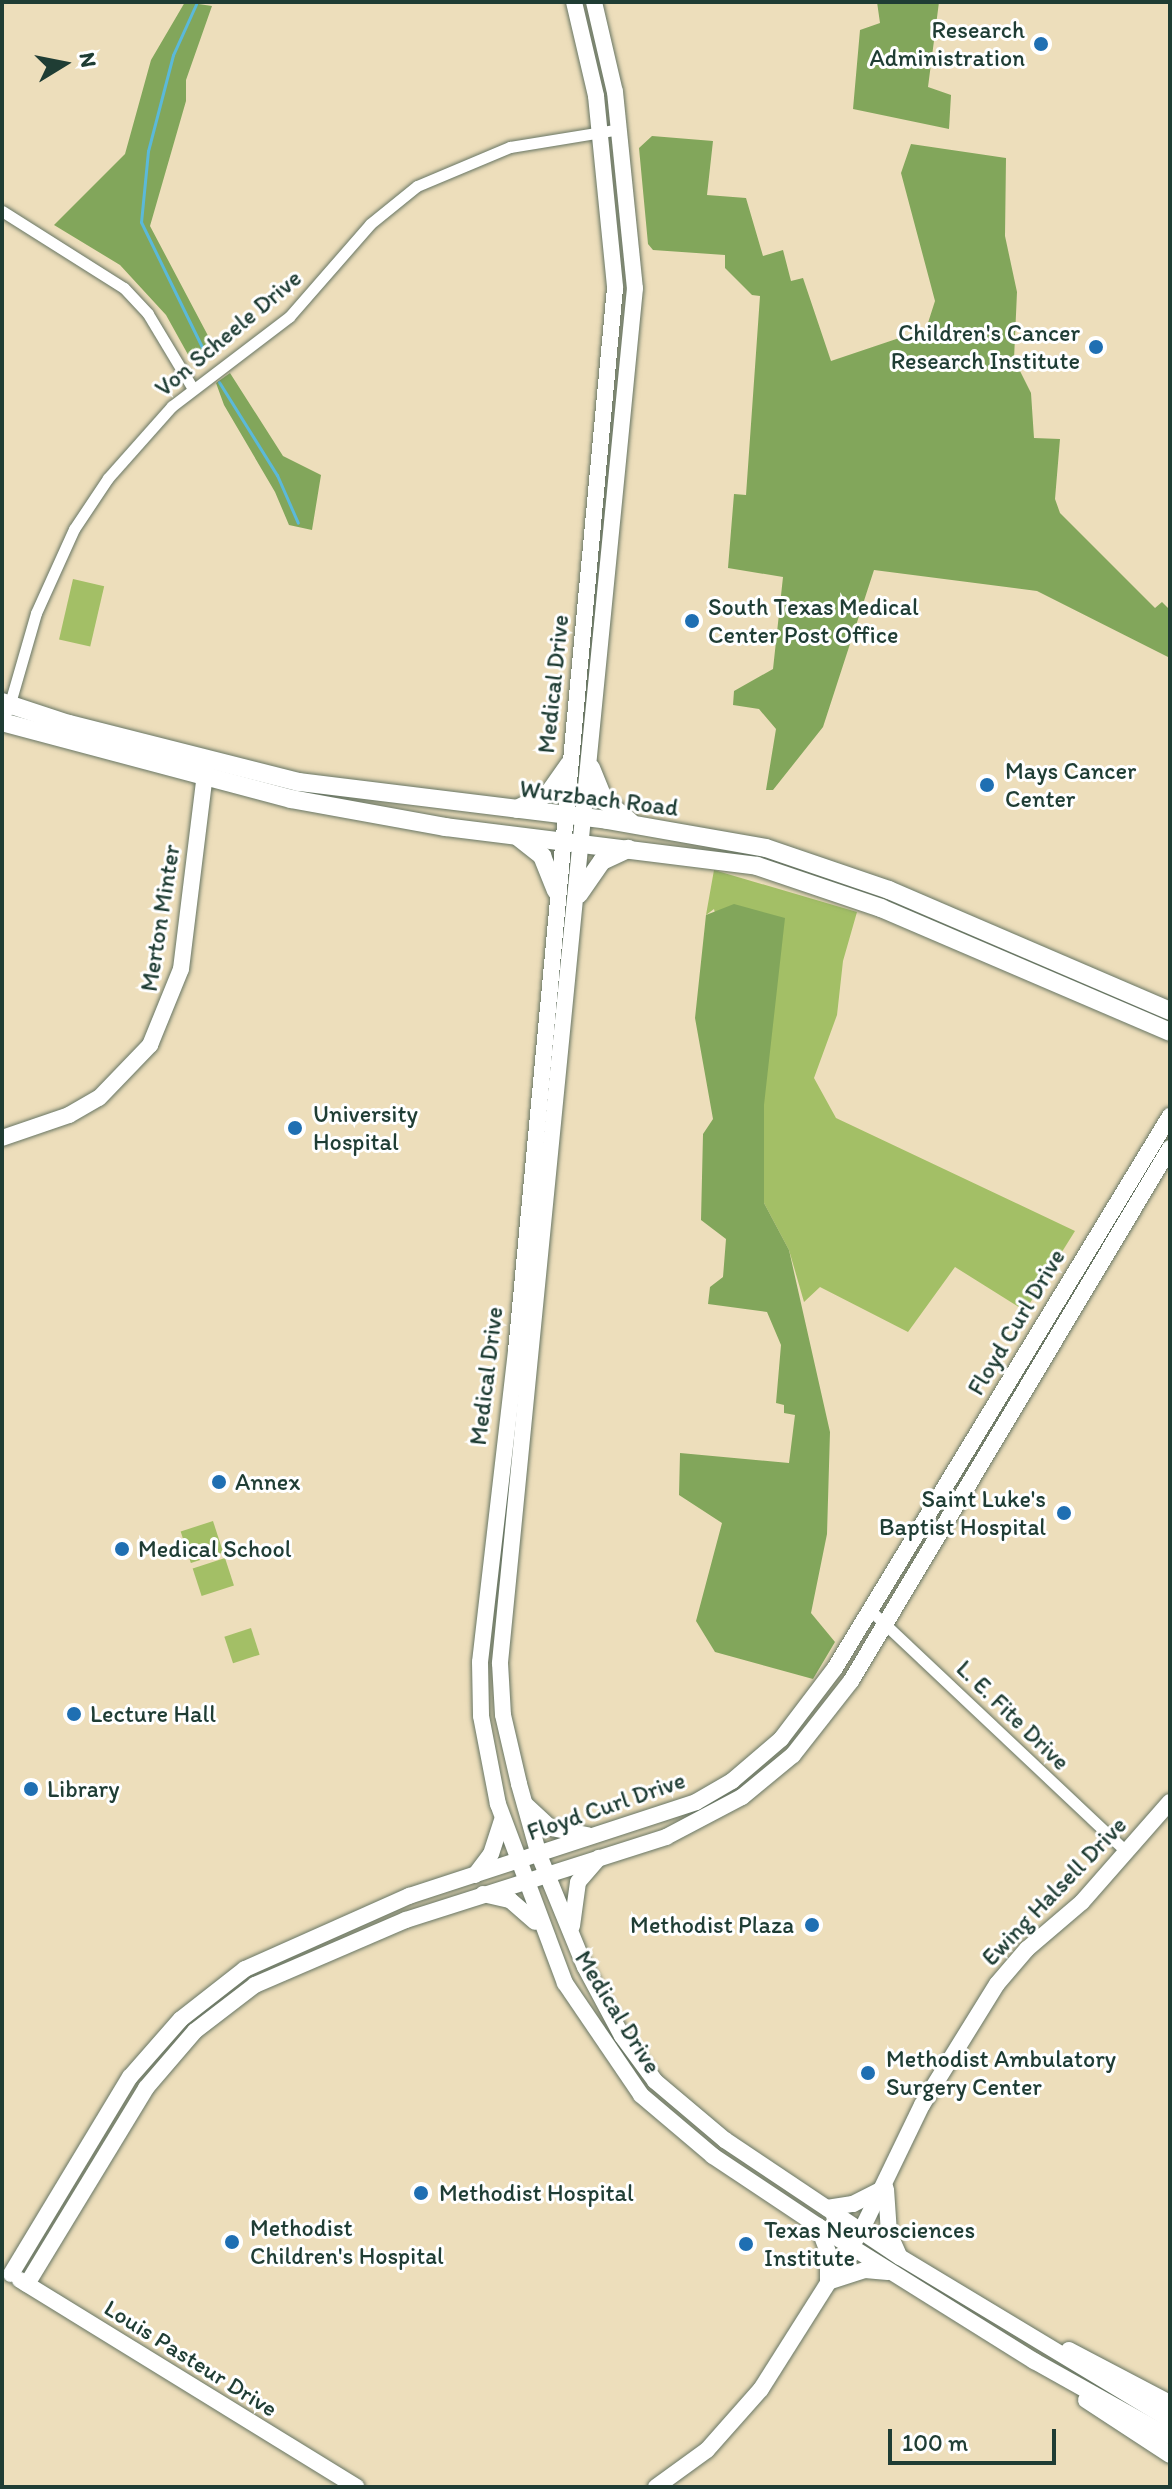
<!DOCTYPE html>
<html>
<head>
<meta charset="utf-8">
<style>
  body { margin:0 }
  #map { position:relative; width:1172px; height:2489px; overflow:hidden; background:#eddebb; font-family:Itim,sans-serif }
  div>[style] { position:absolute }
  .green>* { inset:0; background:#a3bf66; transform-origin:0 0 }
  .forest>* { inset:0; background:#82a65b }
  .stream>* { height:3px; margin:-1.5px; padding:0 1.5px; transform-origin:1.5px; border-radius:1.5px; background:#5bb9d9 }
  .roads { filter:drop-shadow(0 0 2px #677563) drop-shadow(0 0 2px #677563) }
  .street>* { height:11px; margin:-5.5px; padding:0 5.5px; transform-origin:5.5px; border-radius:5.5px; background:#fff }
  .secondary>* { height:16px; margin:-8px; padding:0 8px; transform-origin:8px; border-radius:8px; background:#fff }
  .primary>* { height:18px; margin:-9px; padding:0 9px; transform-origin:9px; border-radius:9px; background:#fff }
  .dots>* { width:22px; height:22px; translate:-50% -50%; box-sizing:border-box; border:4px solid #fff; border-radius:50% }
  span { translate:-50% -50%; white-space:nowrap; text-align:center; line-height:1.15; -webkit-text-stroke:6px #fff; paint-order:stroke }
  .poi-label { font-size:24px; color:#1f3d34 }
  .right { translate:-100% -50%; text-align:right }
  .left { translate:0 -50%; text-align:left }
  .street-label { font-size:24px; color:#1f3d34 }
  .frame { position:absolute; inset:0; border:4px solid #1f3d34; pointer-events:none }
  .north { position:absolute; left:24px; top:24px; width:80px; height:80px; -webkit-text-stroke:6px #fff; paint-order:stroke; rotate:80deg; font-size:22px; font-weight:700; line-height:32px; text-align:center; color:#1f3d34 }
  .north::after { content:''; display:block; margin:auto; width:28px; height:36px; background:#1f3d34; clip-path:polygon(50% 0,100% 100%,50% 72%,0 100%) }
  .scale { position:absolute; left:888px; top:2429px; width:168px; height:36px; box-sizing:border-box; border:4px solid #1f3d34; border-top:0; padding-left:10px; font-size:24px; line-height:28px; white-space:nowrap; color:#1f3d34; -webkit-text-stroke:6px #fff; paint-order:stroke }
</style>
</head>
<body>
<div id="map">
  <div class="green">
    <div style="left:73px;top:579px;width:32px;height:62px;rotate:13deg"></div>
    <div style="clip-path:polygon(714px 870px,857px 912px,843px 961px,837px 1015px,814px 1078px,836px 1118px,1075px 1231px,1025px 1311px,955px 1267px,908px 1332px,820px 1287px,804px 1302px,789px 1250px,764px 1203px,764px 1105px,714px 909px,706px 915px)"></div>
    <div style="left:213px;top:1521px;width:33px;height:34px;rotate:72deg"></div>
    <div style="left:225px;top:1558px;width:29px;height:34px;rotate:72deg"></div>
    <div style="left:251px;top:1628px;width:28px;height:28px;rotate:72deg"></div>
  </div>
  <div class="forest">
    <div style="clip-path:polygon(185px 2px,212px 6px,186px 80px,186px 101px,150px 226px,214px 347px,191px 360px,166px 315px,120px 265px,54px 225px,125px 154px,151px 60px)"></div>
    <div style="clip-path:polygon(877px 2px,939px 2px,928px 87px,951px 95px,949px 129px,853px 109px,860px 30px,880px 23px)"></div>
    <div style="clip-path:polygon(652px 136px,713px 141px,707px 195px,746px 198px,763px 256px,783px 250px,791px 281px,803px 278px,831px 361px,926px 329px,935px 301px,901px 173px,911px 144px,1006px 158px,1005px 236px,1017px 292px,1014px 359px,1031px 393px,1034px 438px,1060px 439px,1055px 499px,1060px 513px,1155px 608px,1162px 602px,1170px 610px,1170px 658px,1037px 591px,874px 570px,823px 727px,773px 790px,766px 790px,776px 729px,759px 709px,733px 705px,734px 691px,773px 669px,783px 577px,728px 568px,734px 494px,746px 495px,760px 296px,752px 295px,725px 268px,725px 255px,653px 250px,648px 244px,639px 148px)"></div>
    <div style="clip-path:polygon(230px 373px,283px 456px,321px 475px,312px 530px,289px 525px,275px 492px,224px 405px,216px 383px)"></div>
    <div style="clip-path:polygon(734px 904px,785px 918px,764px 1105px,764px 1203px,789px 1250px,830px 1432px,827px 1534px,811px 1613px,835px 1642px,813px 1679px,715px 1652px,696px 1621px,722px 1523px,679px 1495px,680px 1453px,789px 1463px,795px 1415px,784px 1413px,784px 1405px,776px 1403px,781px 1345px,767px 1312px,708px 1304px,710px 1287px,723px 1277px,726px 1239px,701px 1220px,703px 1134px,713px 1119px,695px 1018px,706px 915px)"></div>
  </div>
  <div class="stream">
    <div style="left:197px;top:2px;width:58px;rotate:114.4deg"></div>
    <div style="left:173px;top:55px;width:99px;rotate:104.6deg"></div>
    <div style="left:148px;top:151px;width:71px;rotate:95.6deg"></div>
    <div style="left:141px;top:222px;width:148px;rotate:64deg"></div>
    <div style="left:219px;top:382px;width:110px;rotate:58.1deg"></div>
    <div style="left:277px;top:475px;width:52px;rotate:66.4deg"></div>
  </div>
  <div class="roads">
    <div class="street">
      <div style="left:2px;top:211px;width:144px;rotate:32.3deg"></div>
      <div style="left:124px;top:288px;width:35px;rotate:47deg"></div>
      <div style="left:148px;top:314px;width:87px;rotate:59deg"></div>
      <div style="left:8px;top:710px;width:101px;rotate:-73.9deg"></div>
      <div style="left:36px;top:613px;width:92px;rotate:-65.7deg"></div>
      <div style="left:74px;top:529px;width:61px;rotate:-56.3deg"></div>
      <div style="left:108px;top:478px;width:96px;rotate:-48.4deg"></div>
      <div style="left:172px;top:406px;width:147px;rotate:-37.3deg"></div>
      <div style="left:289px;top:317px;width:123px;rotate:-48.9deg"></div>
      <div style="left:370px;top:224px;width:60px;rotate:-39deg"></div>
      <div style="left:417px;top:186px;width:101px;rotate:-22.8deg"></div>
      <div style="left:510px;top:147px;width:111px;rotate:-9.3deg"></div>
      <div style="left:870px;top:1610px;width:352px;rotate:43.3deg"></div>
    </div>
    <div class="secondary">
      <div style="left:574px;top:2px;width:97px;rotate:76.8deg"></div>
      <div style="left:596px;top:96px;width:193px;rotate:84.3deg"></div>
      <div style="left:615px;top:288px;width:1068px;rotate:95.32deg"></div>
      <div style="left:516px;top:1351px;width:313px;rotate:96.6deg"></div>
      <div style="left:480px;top:1662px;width:54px;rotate:88.9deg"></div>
      <div style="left:481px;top:1716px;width:90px;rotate:79.1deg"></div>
      <div style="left:498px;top:1804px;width:191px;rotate:69.5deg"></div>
      <div style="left:565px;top:1983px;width:135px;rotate:55.8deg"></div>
      <div style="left:641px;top:2095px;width:94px;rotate:40.3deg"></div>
      <div style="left:713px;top:2156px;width:126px;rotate:33.7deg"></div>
      <div style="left:818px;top:2226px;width:255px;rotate:32deg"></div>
      <div style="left:1034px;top:2361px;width:156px;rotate:29.2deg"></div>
      <div style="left:594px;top:2px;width:92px;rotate:76.9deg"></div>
      <div style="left:615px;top:92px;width:197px;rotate:84.2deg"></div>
      <div style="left:635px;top:288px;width:1382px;rotate:95.61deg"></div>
      <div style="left:500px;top:1663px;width:52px;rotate:86.7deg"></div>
      <div style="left:503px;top:1715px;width:71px;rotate:76.9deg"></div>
      <div style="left:519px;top:1784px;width:74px;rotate:74.3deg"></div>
      <div style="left:539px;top:1855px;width:121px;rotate:67.7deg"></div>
      <div style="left:585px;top:1967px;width:78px;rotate:61.8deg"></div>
      <div style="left:622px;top:2036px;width:56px;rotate:53.7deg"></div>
      <div style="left:655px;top:2081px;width:92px;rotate:40.1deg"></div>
      <div style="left:725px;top:2140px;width:211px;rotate:33.8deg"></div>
      <div style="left:900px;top:2257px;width:315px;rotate:31.1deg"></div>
      <div style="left:2px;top:1138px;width:71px;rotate:-18.9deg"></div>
      <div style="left:69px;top:1115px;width:34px;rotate:-30deg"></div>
      <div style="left:99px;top:1098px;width:74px;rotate:-46.1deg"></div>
      <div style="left:150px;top:1045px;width:82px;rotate:-67.8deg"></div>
      <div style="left:181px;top:969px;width:205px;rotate:-83deg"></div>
      <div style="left:525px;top:1804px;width:35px;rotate:43deg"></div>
      <div style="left:551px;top:1828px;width:38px;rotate:11deg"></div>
      <div style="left:475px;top:1875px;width:26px;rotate:-53deg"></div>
      <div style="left:491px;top:1854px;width:35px;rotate:-72deg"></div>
      <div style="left:483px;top:1894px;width:28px;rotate:13deg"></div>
      <div style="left:510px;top:1900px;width:33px;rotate:41deg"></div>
      <div style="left:572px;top:1926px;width:44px;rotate:-82.2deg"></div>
      <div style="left:578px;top:1882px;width:32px;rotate:-49deg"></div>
      <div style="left:886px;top:2189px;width:44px;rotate:86.1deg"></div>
      <div style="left:889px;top:2233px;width:24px;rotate:66deg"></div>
      <div style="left:827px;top:2208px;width:26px;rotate:-9deg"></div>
      <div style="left:853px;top:2204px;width:36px;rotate:-27deg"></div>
      <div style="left:818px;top:2226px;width:28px;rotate:69deg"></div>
      <div style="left:828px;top:2252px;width:29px;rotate:90deg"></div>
      <div style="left:11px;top:2274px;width:230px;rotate:-58.9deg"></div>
      <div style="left:130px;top:2077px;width:77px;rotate:-48.7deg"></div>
      <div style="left:181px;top:2019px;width:81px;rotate:-38deg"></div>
      <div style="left:245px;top:1969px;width:180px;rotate:-24deg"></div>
      <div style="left:409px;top:1896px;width:302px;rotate:-18.1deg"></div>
      <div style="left:696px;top:1802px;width:42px;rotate:-30.3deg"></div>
      <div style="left:732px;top:1781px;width:65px;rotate:-40.6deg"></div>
      <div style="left:781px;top:1739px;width:89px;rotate:-52.7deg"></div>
      <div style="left:835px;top:1668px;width:646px;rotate:-58.75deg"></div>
      <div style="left:20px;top:2280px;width:395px;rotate:31.6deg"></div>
      <div style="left:828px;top:2282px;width:39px;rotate:-18deg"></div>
      <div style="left:865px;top:2270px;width:23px;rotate:5deg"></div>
      <div style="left:27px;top:2284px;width:229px;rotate:-58.7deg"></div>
      <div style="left:146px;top:2088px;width:75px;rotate:-49.3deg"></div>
      <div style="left:195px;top:2031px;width:76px;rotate:-37.5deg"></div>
      <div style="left:255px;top:1985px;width:164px;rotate:-23.3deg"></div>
      <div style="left:406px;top:1920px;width:273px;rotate:-17.7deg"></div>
      <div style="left:666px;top:1837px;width:86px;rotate:-27.8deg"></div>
      <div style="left:742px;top:1797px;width:66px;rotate:-39.5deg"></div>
      <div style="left:793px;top:1755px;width:94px;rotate:-51.9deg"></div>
      <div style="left:851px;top:1681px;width:621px;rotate:-59.1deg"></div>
      <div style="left:1069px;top:2350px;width:114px;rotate:27.7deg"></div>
      <div style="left:1086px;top:2400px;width:100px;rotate:33.2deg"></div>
      <div style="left:656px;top:2487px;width:63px;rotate:-36deg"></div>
      <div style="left:707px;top:2450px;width:81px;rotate:-48.5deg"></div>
      <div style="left:761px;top:2389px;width:187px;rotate:-57.7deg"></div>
      <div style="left:861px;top:2231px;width:140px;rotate:-64.2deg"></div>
      <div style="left:922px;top:2105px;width:142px;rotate:-58.2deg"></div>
      <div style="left:997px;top:1984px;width:46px;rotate:-49.4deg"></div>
      <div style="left:1027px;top:1949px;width:72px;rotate:-40.5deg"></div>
      <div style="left:1082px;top:1902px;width:133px;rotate:-48.7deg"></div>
    </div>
    <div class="primary">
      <div style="left:2px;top:702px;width:71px;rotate:18.2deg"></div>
      <div style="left:69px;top:724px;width:237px;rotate:14.2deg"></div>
      <div style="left:299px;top:782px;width:310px;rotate:7deg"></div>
      <div style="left:607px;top:820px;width:161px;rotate:10deg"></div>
      <div style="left:766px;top:848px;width:130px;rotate:18.9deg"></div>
      <div style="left:889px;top:890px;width:306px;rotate:23.3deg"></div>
      <div style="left:2px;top:722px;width:299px;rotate:14.9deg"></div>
      <div style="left:291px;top:799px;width:157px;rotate:10.3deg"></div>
      <div style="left:445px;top:827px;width:314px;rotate:7.1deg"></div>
      <div style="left:757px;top:866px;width:131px;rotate:18.7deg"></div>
      <div style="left:881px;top:908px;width:314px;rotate:23.2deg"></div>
      <div style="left:591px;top:768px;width:35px;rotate:68deg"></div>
      <div style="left:604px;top:800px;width:35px;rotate:40deg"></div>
      <div style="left:517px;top:809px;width:36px;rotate:-27deg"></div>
      <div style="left:549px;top:793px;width:35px;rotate:-55deg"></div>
      <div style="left:518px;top:837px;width:31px;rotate:38deg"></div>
      <div style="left:542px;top:856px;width:37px;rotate:68deg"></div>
      <div style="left:579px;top:894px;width:40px;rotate:-55.1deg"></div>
      <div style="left:602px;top:861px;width:29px;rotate:-25deg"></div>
    </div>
  </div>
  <div class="dots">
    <div style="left:1041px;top:44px;background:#1f6fb2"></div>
    <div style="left:1096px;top:347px;background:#1f6fb2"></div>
    <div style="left:692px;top:621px;background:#1f6fb2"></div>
    <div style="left:987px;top:785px;background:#1f6fb2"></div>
    <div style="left:295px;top:1128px;background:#1f6fb2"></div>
    <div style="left:219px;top:1482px;background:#1f6fb2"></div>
    <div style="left:1064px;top:1513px;background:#1f6fb2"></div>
    <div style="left:122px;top:1549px;background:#1f6fb2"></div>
    <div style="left:74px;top:1714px;background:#1f6fb2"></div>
    <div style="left:31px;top:1789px;background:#1f6fb2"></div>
    <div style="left:812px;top:1925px;background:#1f6fb2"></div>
    <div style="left:868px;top:2073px;background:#1f6fb2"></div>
    <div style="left:421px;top:2193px;background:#1f6fb2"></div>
    <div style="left:232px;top:2242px;background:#1f6fb2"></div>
    <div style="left:746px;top:2244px;background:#1f6fb2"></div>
  </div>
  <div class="poi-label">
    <span class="right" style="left:1025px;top:44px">Research<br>Administration</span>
    <span class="right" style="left:1080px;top:347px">Children's Cancer<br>Research Institute</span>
    <span class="left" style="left:708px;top:621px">South Texas Medical<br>Center Post Office</span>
    <span class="left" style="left:1005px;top:785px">Mays Cancer<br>Center</span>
    <span class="left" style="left:313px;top:1128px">University<br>Hospital</span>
    <span class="left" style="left:235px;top:1482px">Annex</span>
    <span class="right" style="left:1046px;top:1513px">Saint Luke's<br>Baptist Hospital</span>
    <span class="left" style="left:138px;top:1549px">Medical School</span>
    <span class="left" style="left:90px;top:1714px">Lecture Hall</span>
    <span class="left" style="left:47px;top:1789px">Library</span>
    <span class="right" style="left:794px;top:1925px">Methodist Plaza</span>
    <span class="left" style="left:886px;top:2073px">Methodist Ambulatory<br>Surgery Center</span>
    <span class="left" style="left:439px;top:2193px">Methodist Hospital</span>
    <span class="left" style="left:250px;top:2242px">Methodist<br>Children's Hospital</span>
    <span class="left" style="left:764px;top:2244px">Texas Neurosciences<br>Institute</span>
  </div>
  <div class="street-label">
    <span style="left:228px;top:333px;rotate:-40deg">Von Scheele Drive</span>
    <span style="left:553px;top:684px;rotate:-84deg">Medical Drive</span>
    <span style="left:599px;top:798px;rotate:7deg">Wurzbach Road</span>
    <span style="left:160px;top:918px;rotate:-81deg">Merton Minter</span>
    <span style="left:1016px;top:1322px;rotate:-59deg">Floyd Curl Drive</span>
    <span style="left:486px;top:1376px;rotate:-83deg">Medical Drive</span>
    <span style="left:1013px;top:1715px;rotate:44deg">L. E. Fite Drive</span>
    <span style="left:606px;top:1806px;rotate:-19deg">Floyd Curl Drive</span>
    <span style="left:1054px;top:1891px;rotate:-46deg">Ewing Halsell Drive</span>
    <span style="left:618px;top:2012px;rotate:58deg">Medical Drive</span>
    <span style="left:191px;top:2358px;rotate:32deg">Louis Pasteur Drive</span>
  </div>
  <div class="frame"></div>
  <div class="north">N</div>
  <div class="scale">100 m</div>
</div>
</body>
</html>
